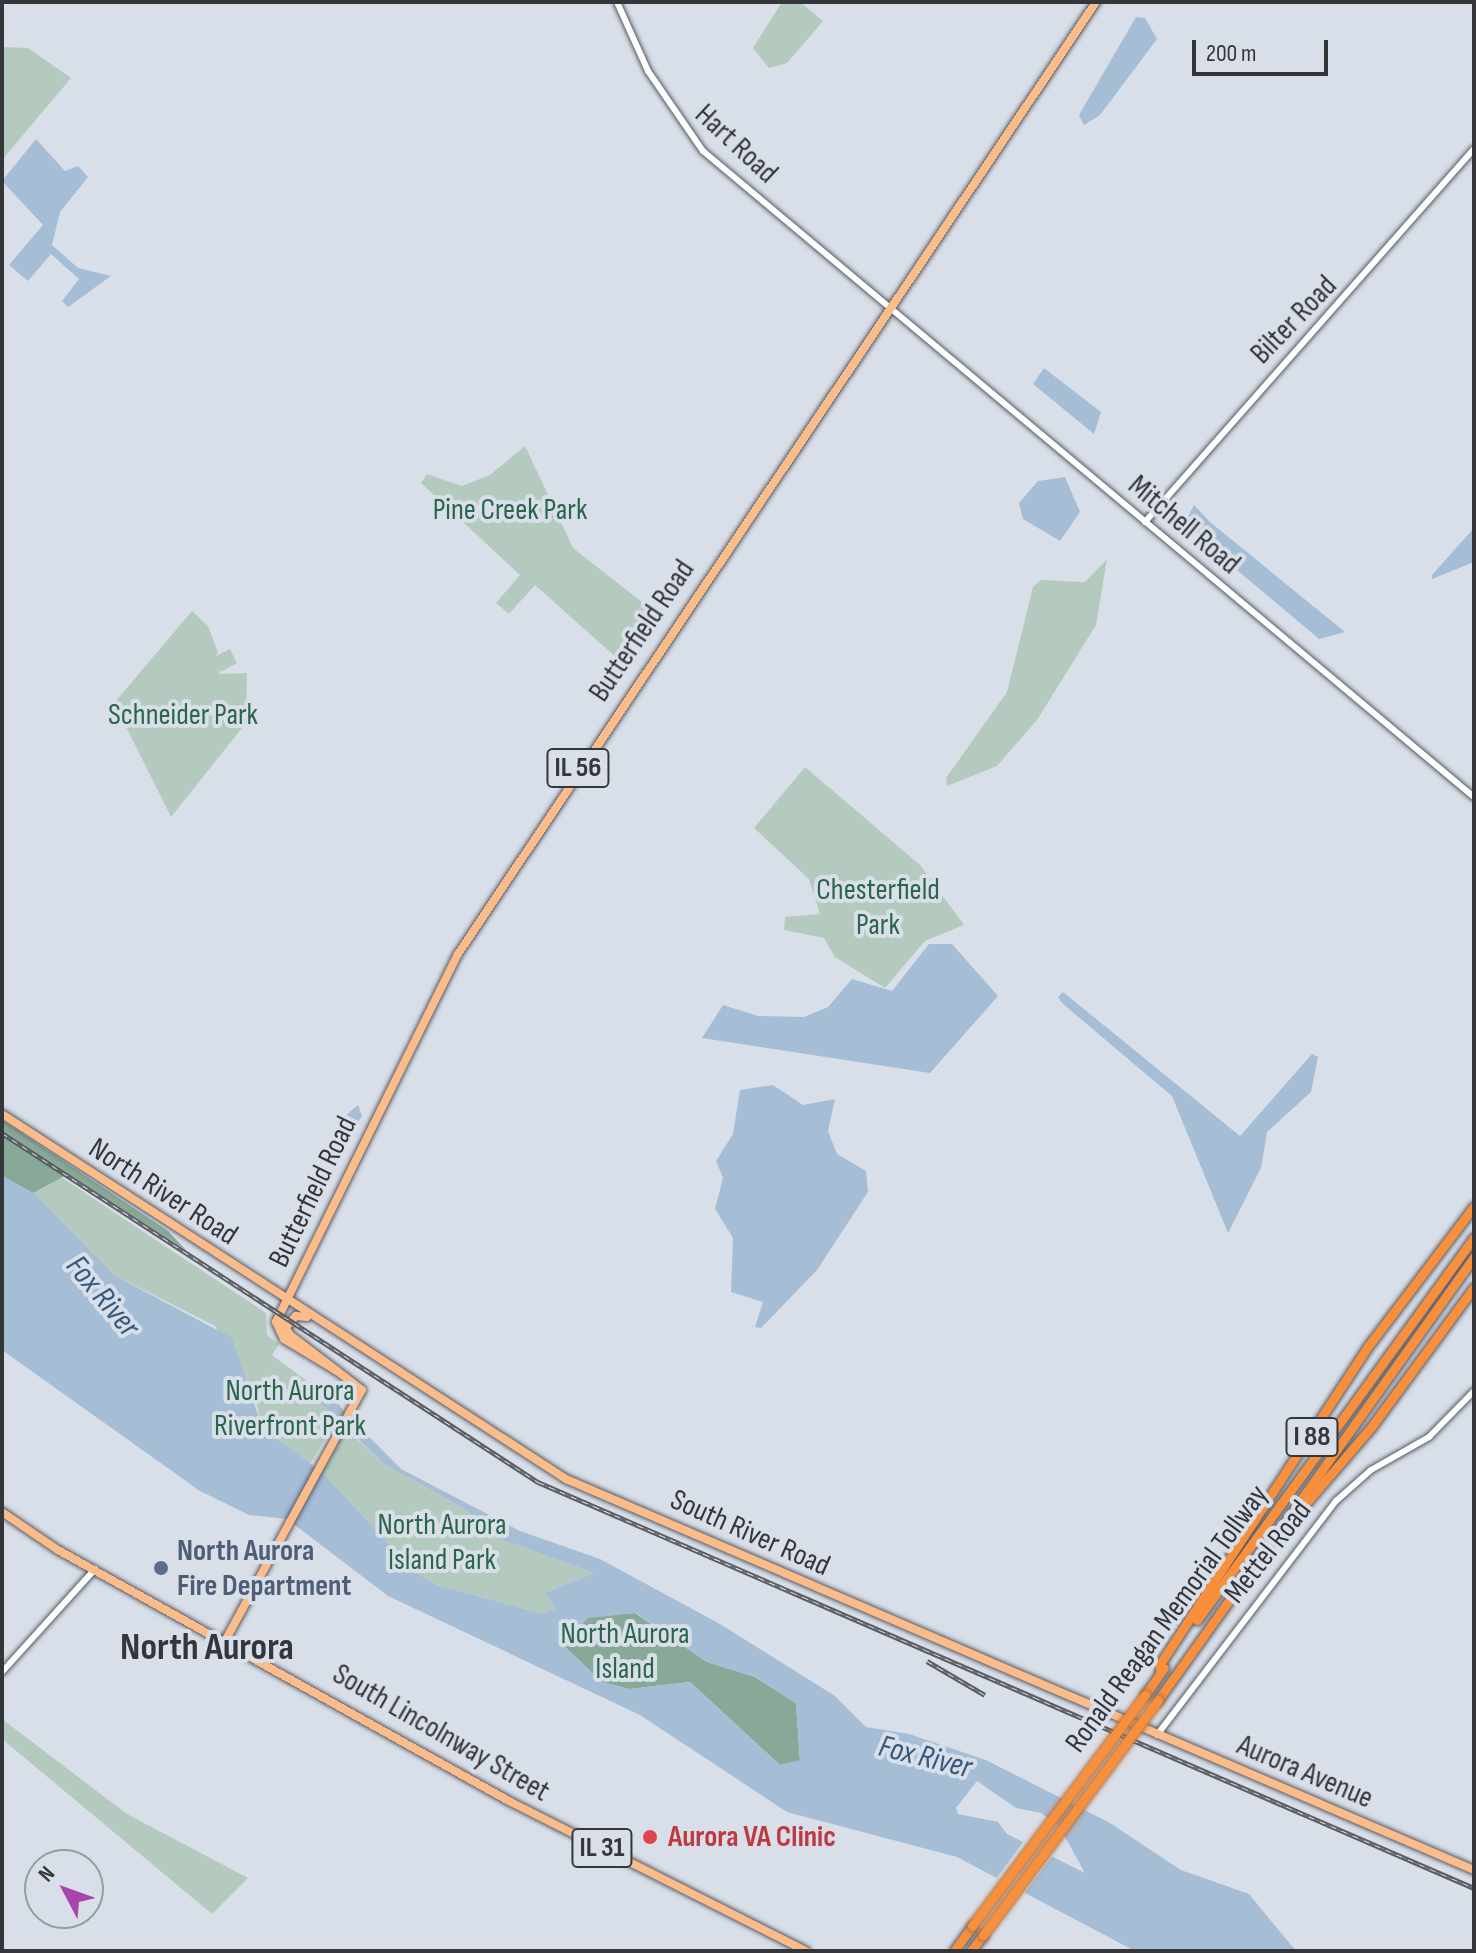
<!DOCTYPE html>
<html>
<head>
<meta charset="utf-8">
<style>
  body { margin:0 }
  #map { position:relative; width:1476px; height:1953px; overflow:hidden; background:#d9dfe9; font-family:"Sofia Sans Condensed",sans-serif }
  div>[style] { position:absolute }
  .green>* { inset:0; background:#b4cabe }
  .forest>* { inset:0; background:#88a998 }
  .water>* { inset:0; background:#a6bdd6 }
  .pier>* { inset:0; background:#d9dfe9 }
  .roads { filter:drop-shadow(0 0 2px #565b64) drop-shadow(0 0 2px #565b64) }
  .minor>* { height:6px; margin:-3px; padding:0 3px; transform-origin:3px; border-radius:3px; background:#fff }
  .major>* { height:8px; margin:-4px; padding:0 4px; transform-origin:4px; border-radius:4px; background:#fbbc8a }
  .highway>* { height:9px; margin:-4.5px; padding:0 4.5px; transform-origin:4.5px; border-radius:4.5px; background:#f88f3c }
  .rail>* { height:5px; margin-top:-2.5px; transform-origin:0; background:repeating-linear-gradient(90deg,#d9dfe9 0 6px,#595c61 0 12px); box-sizing:border-box; border-block:2px solid #595c61 }
  .bridges { filter:drop-shadow(0 0 2px #b3703b) drop-shadow(0 0 2px #b3703b) }
  .highway-bridge>* { height:9px; margin:-4.5px; padding:0 4.5px; transform-origin:4.5px; border-radius:4.5px; background:#f88f3c }
  .dots>* { width:22px; height:22px; translate:-50% -50%; box-sizing:border-box; border:4px solid #d9dfe9; border-radius:50% }
  span { translate:-50% -50%; white-space:nowrap; text-align:center; line-height:1.15; -webkit-text-stroke:8px #d9dfe9; paint-order:stroke }
  .shield-label span { padding:2px 6px; background:#d9dfe9; border:2px solid; border-radius:6px; -webkit-text-stroke-width:0 }
  .shield-label { font-size:28px; color:#34363a; font-weight:700 }
  .street-label { font-size:30px; color:#34363a }
  .park-label { font-size:30px; color:#2b654c }
  .service-label { font-size:30px; color:#4e5e75; font-weight:700 }
  .left { translate:0 -50%; text-align:left }
  .health-label { font-size:30px; color:#be3a42; font-weight:700 }
  .water-label { font-size:32px; color:#35587d; font-style:italic }
  .district-label { font-size:38px; color:#34363a; font-weight:700 }
  .frame { position:absolute; inset:0; border:4px solid #34363a; pointer-events:none }
  .north { position:absolute; left:24px; top:1849px; width:80px; height:80px; box-sizing:border-box; background:#d9dfe9; border:2px solid #979ba3; border-radius:50%; rotate:311deg; font-size:22px; font-weight:700; line-height:32px; text-align:center; color:#34363a }
  .north::after { content:''; display:block; margin:auto; width:28px; height:36px; background:#a946ac; clip-path:polygon(50% 0,100% 100%,50% 72%,0 100%) }
  .scale { position:absolute; left:1192px; top:40px; width:136px; height:36px; box-sizing:border-box; border:4px solid #34363a; border-top:0; padding-left:10px; font-size:24px; line-height:28px; white-space:nowrap; color:#34363a; -webkit-text-stroke:6px #d9dfe9; paint-order:stroke }
</style>
</head>
<body>
<div id="map">
  <div class="green">
    <div style="clip-path:polygon(782px 2px,800px 2px,823px 21px,787px 63px,769px 68px,753px 48px)"></div>
    <div style="clip-path:polygon(2px 47px,28px 48px,71px 78px,2px 160px)"></div>
    <div style="clip-path:polygon(525px 446px,573px 548px,661px 617px,627px 667px,535px 585px,509px 614px,496px 603px,520px 575px,421px 483px,427px 474px,462px 486px,490px 475px)"></div>
    <div style="clip-path:polygon(1107px 559px,1096px 625px,1037px 720px,997px 766px,947px 786px,946px 778px,1007px 692px,1033px 587px,1041px 580px,1085px 582px)"></div>
    <div style="clip-path:polygon(192px 611px,208px 626px,218px 653px,214px 657px,230px 649px,237px 663px,220px 672px,217px 668px,220px 674px,247px 673px,246px 723px,171px 817px,114px 703px)"></div>
    <div style="clip-path:polygon(805px 767px,920px 865px,964px 925px,925px 941px,885px 988px,835px 957px,824px 938px,784px 930px,785px 917px,820px 914px,809px 879px,754px 828px)"></div>
    <div style="clip-path:polygon(61px 1177px,266px 1313px,267px 1335px,279px 1344px,272px 1355px,315px 1387px,329px 1387px,343px 1410px,310px 1464px,263px 1429px,253px 1391px,215px 1326px,114px 1275px,59px 1226px,33px 1193px)"></div>
    <div style="clip-path:polygon(346px 1429px,384px 1464px,465px 1509px,503px 1540px,594px 1573px,545px 1593px,556px 1608px,543px 1614px,437px 1585px,415px 1572px,322px 1472px)"></div>
    <div style="clip-path:polygon(2px 1719px,127px 1814px,248px 1878px,212px 1914px,2px 1739px)"></div>
  </div>
  <div class="forest">
    <div style="clip-path:polygon(2px 1120px,168px 1231px,186px 1250px,68px 1174px,33px 1193px,2px 1176px)"></div>
    <div style="clip-path:polygon(635px 1613px,707px 1662px,755px 1677px,796px 1703px,800px 1761px,780px 1765px,690px 1682px,629px 1689px,602px 1682px,563px 1645px,588px 1617px)"></div>
  </div>
  <div class="water">
    <div style="clip-path:polygon(1136px 17px,1145px 18px,1157px 39px,1100px 115px,1084px 125px,1079px 115px)"></div>
    <div style="clip-path:polygon(36px 139px,65px 171px,78px 166px,88px 177px,60px 212px,52px 245px,78px 268px,111px 276px,68px 307px,62px 301px,79px 279px,51px 254px,28px 281px,9px 265px,43px 225px,2px 181px)"></div>
    <div style="clip-path:polygon(1044px 368px,1101px 412px,1094px 434px,1033px 384px)"></div>
    <div style="clip-path:polygon(1065px 477px,1080px 512px,1060px 541px,1023px 519px,1019px 503px,1038px 481px)"></div>
    <div style="clip-path:polygon(1194px 505px,1210px 522px,1345px 632px,1319px 639px,1212px 549px,1186px 520px)"></div>
    <div style="clip-path:polygon(1474px 528px,1474px 562px,1432px 579px,1432px 575px)"></div>
    <div style="clip-path:polygon(929px 944px,952px 944px,998px 996px,930px 1073px,702px 1038px,723px 1005px,758px 1016px,804px 1017px,828px 1007px,852px 979px,892px 991px)"></div>
    <div style="clip-path:polygon(1063px 992px,1240px 1136px,1312px 1054px,1318px 1057px,1311px 1092px,1267px 1132px,1261px 1168px,1228px 1233px,1172px 1096px,1063px 1004px,1058px 997px)"></div>
    <div style="clip-path:polygon(773px 1085px,803px 1105px,835px 1099px,828px 1131px,837px 1154px,866px 1171px,868px 1192px,817px 1270px,761px 1328px,755px 1327px,763px 1302px,731px 1292px,733px 1238px,715px 1209px,723px 1178px,716px 1161px,733px 1134px,740px 1090px)"></div>
    <div style="clip-path:polygon(358px 1105px,362px 1116px,341px 1148px,337px 1123px)"></div>
    <div style="clip-path:polygon(evenodd,2px 1176px,33px 1193px,114px 1275px,232px 1338px,263px 1429px,322px 1472px,415px 1572px,437px 1585px,543px 1614px,556px 1608px,545px 1593px,594px 1573px,503px 1540px,465px 1509px,384px 1464px,294px 1377px,324px 1391px,401px 1469px,520px 1531px,600px 1559px,720px 1624px,835px 1696px,866px 1727px,909px 1734px,986px 1760px,1110px 1823px,1181px 1870px,1249px 1894px,1296px 1951px,1135px 1951px,957px 1857px,787px 1812px,640px 1715px,388px 1596px,287px 1519px,249px 1515px,200px 1491px,2px 1350px,2px 1176px,636px 1613px,707px 1662px,755px 1677px,796px 1703px,800px 1760px,780px 1765px,690px 1682px,629px 1689px,602px 1682px,563px 1645px,588px 1618px,636px 1613px,2px 1176px,977px 1781px,1016px 1808px,1041px 1813px,1059px 1826px,1085px 1873px,1007px 1834px,998px 1822px,958px 1814px,956px 1808px,977px 1781px)"></div>
  </div>
  <div class="pier">
    <div style="clip-path:polygon(1026px 1838px,1054px 1854px,1021px 1898px,993px 1883px)"></div>
  </div>
  <div class="roads">
    <div class="minor">
      <div style="left:617px;top:2px;width:76px;rotate:65.8deg"></div>
      <div style="left:648px;top:71px;width:97px;rotate:55.5deg"></div>
      <div style="left:703px;top:151px;width:1006px;rotate:39.96deg"></div>
      <div style="left:1145px;top:522px;width:497px;rotate:-48.6deg"></div>
      <div style="left:2px;top:1672px;width:139px;rotate:-47.9deg"></div>
      <div style="left:1157px;top:1735px;width:295px;rotate:-52.6deg"></div>
      <div style="left:1336px;top:1501px;width:47px;rotate:-41.5deg"></div>
      <div style="left:1371px;top:1470px;width:67px;rotate:-29.6deg"></div>
      <div style="left:1429px;top:1437px;width:64px;rotate:-45.6deg"></div>
    </div>
    <div class="major">
      <div style="left:2px;top:1114px;width:672px;rotate:32.91deg"></div>
      <div style="left:566px;top:1479px;width:989px;rotate:23.3deg"></div>
      <div style="left:286px;top:1327px;width:15px;rotate:-48deg"></div>
      <div style="left:296px;top:1316px;width:11px;rotate:5deg"></div>
      <div style="left:337px;top:1371px;width:62px;rotate:-148.9deg"></div>
      <div style="left:284px;top:1339px;width:19px;rotate:-115deg"></div>
      <div style="left:276px;top:1322px;width:411px;rotate:-63.7deg"></div>
      <div style="left:458px;top:954px;width:1146px;rotate:-56.17deg"></div>
      <div style="left:2px;top:1512px;width:68px;rotate:34.2deg"></div>
      <div style="left:58px;top:1550px;width:516px;rotate:29.1deg"></div>
      <div style="left:509px;top:1801px;width:333px;rotate:26.8deg"></div>
      <div style="left:225px;top:1641px;width:286px;rotate:-61.4deg"></div>
      <div style="left:362px;top:1390px;width:91px;rotate:-142.6deg"></div>
      <div style="left:290px;top:1335px;width:21px;rotate:-121deg"></div>
    </div>
    <div class="highway">
      <div style="left:1277px;top:1537px;width:146px;rotate:-49.4deg"></div>
      <div style="left:1372px;top:1426px;width:172px;rotate:-53.7deg"></div>
      <div style="left:1197px;top:1620px;width:473px;rotate:-54.1deg"></div>
      <div style="left:1160px;top:1673px;width:9px;rotate:-90deg"></div>
      <div style="left:1160px;top:1664px;width:381px;rotate:-56.8deg"></div>
      <div style="left:1369px;top:1345px;width:174px;rotate:-52.9deg"></div>
      <div style="left:1145px;top:1695px;width:33px;rotate:-55deg"></div>
      <div style="left:1158px;top:1700px;width:544px;rotate:-54.5deg"></div>
      <div style="left:954px;top:1951px;width:31px;rotate:-54deg"></div>
      <div style="left:971px;top:1951px;width:20px;rotate:-53deg"></div>
    </div>
  </div>
  <div class="rail">
    <div style="left:2px;top:1133px;width:640px;rotate:33.07deg"></div>
    <div style="left:538px;top:1482px;width:1020px;rotate:23.45deg"></div>
    <div style="left:927px;top:1661px;width:67px;rotate:30.4deg"></div>
  </div>
  <div class="bridges">
    <div class="highway-bridge">
      <div style="left:972px;top:1926px;width:289px;rotate:-53.2deg"></div>
      <div style="left:983px;top:1935px;width:293px;rotate:-53.3deg"></div>
    </div>
  </div>
  <div class="dots">
    <div style="left:161px;top:1568px;background:#5c6f8a"></div>
    <div style="left:650px;top:1837px;background:#e0444e"></div>
  </div>
  <div class="shield-label">
    <span style="left:578px;top:768px">IL 56</span>
    <span style="left:1312px;top:1437px">I 88</span>
    <span style="left:602px;top:1848px">IL 31</span>
  </div>
  <div class="street-label">
    <span style="left:736px;top:144px;rotate:43deg">Hart Road</span>
    <span style="left:1294px;top:320px;rotate:-46deg">Bilter Road</span>
    <span style="left:1184px;top:525px;rotate:40deg">Mitchell Road</span>
    <span style="left:642px;top:631px;rotate:-56deg">Butterfield Road</span>
    <span style="left:163px;top:1192px;rotate:33deg">North River Road</span>
    <span style="left:313px;top:1192px;rotate:-64deg">Butterfield Road</span>
    <span style="left:750px;top:1533px;rotate:24deg">South River Road</span>
    <span style="left:1268px;top:1552px;rotate:-52deg">Mettel Road</span>
    <span style="left:1167px;top:1619px;rotate:-54deg">Ronald Reagan Memorial Tollway</span>
    <span style="left:441px;top:1733px;rotate:30deg">South Lincolnway Street</span>
    <span style="left:1305px;top:1772px;rotate:23deg">Aurora Avenue</span>
  </div>
  <div class="park-label">
    <span style="left:510px;top:510px">Pine Creek Park</span>
    <span style="left:183px;top:715px">Schneider Park</span>
    <span style="left:878px;top:907px">Chesterfield<br>Park</span>
    <span style="left:290px;top:1408px">North Aurora<br>Riverfront Park</span>
    <span style="left:442px;top:1542px">North Aurora<br>Island Park</span>
    <span style="left:625px;top:1651px">North Aurora<br>Island</span>
  </div>
  <div class="service-label">
    <span class="left" style="left:177px;top:1568px">North Aurora<br>Fire Department</span>
  </div>
  <div class="health-label">
    <span class="left" style="left:668px;top:1837px">Aurora VA Clinic</span>
  </div>
  <div class="water-label">
    <span style="left:102px;top:1297px;rotate:50deg">Fox River</span>
    <span style="left:925px;top:1758px;rotate:14deg">Fox River</span>
  </div>
  <div class="district-label">
    <span style="left:207px;top:1648px">North Aurora</span>
  </div>
  <div class="frame"></div>
  <div class="north">N</div>
  <div class="scale">200 m</div>
</div>
</body>
</html>
